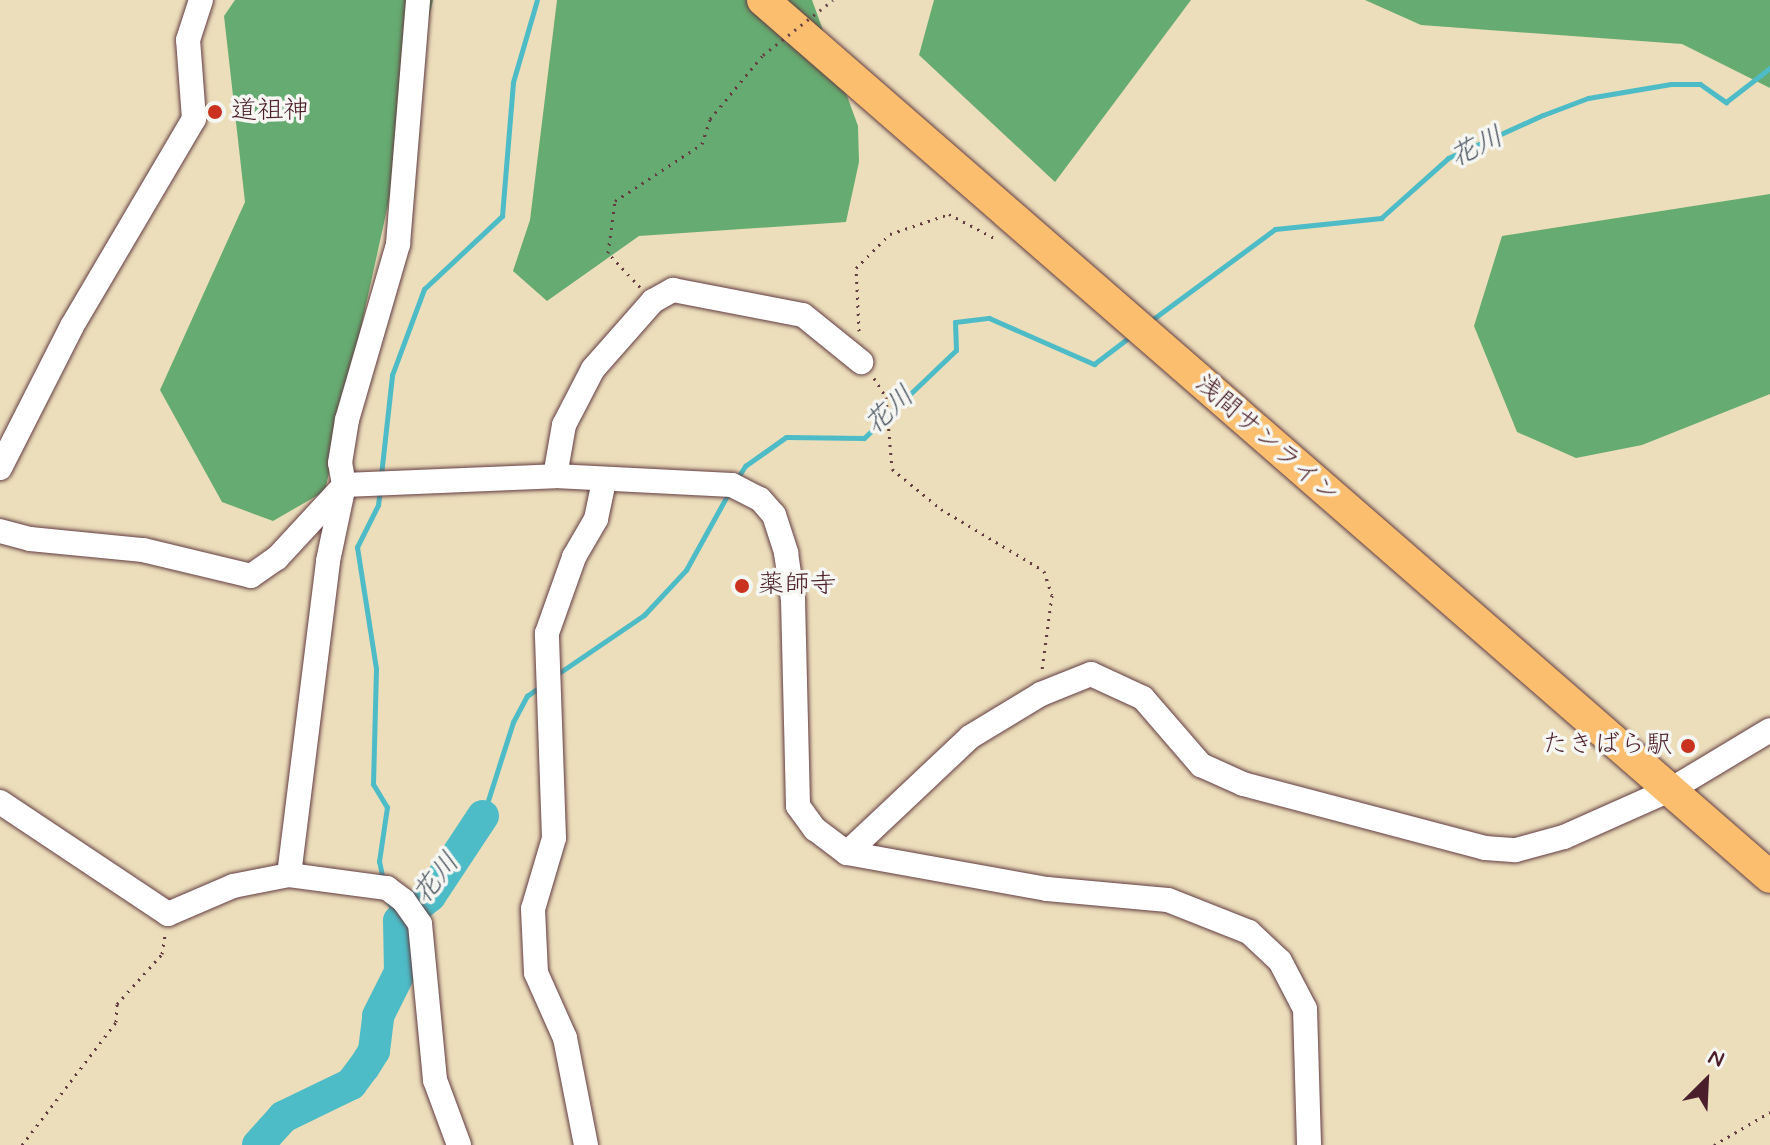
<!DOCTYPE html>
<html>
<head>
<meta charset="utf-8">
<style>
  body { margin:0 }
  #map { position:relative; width:1770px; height:1145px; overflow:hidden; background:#ecdebb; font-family:Mynerve,"Klee One",sans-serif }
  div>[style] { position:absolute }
  .forest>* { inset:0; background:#66ab71 }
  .stream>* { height:5px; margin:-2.5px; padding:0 2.5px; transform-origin:2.5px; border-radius:2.5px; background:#4ebcc6 }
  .river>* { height:32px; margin:-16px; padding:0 16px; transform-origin:16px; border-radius:16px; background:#4ebcc6 }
  .path>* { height:3px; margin-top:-1.5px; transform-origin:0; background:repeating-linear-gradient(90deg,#623c41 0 2px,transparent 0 8px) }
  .roads { filter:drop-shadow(0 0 2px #623c41) drop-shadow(0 0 2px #623c41) }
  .minor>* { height:24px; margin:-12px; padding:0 12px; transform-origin:12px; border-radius:12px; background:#fff }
  .major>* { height:32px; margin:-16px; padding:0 16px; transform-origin:16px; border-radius:16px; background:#fabe6e }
  .path-bridge>* { height:3px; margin-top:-1.5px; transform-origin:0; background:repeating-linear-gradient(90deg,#623c41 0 2px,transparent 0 8px) }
  .dots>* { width:22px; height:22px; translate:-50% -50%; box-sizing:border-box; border:4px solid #f6f6f2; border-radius:50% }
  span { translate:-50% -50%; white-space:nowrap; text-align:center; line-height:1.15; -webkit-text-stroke:7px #f6f6f2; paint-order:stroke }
  .poi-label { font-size:26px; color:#4a1f2b }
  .left { translate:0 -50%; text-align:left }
  .right { translate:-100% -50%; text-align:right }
  .street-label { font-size:26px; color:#4a1f2b }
  .water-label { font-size:28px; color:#4b5661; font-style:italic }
  .north { position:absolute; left:1666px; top:1041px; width:80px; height:80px; -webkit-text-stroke:6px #f6f6f2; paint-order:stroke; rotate:24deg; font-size:22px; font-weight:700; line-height:32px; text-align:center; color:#4a1f2b }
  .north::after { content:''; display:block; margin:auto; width:28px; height:36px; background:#4a1f2b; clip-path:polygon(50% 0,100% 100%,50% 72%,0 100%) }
</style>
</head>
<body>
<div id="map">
  <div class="forest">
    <div style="clip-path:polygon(235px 0,433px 0,325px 491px,273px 521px,222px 502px,160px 390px,245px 202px,224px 16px)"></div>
    <div style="clip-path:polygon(557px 0,812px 0,858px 126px,859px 162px,846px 222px,639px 236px,547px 301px,513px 271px,530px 220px)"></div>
    <div style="clip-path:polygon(934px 0,1191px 0,1055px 182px,919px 55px)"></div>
    <div style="clip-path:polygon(1365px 0,1770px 0,1770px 88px,1682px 44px,1421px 25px)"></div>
    <div style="clip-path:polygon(1770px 194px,1770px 394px,1642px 445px,1576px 458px,1517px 432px,1474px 326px,1502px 236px)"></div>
  </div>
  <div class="stream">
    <div style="left:1149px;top:322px;width:157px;rotate:-36.4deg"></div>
    <div style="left:1275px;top:229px;width:107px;rotate:-5.9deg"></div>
    <div style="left:1381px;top:218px;width:90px;rotate:-41.8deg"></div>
    <div style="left:1448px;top:158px;width:104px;rotate:-24.4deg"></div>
    <div style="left:1543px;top:115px;width:48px;rotate:-20.7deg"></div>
    <div style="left:1588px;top:98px;width:84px;rotate:-9.6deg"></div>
    <div style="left:1671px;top:84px;width:29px"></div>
    <div style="left:1700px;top:84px;width:32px;rotate:35deg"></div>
    <div style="left:1726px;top:102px;width:56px;rotate:-37.7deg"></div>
    <div style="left:381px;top:475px;width:101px;rotate:-83.7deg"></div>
    <div style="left:392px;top:375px;width:92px;rotate:-69.6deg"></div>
    <div style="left:424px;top:289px;width:107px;rotate:-43.1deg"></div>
    <div style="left:502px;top:216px;width:134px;rotate:-85.3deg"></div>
    <div style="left:513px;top:82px;width:85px;rotate:-73.7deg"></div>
    <div style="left:736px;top:480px;width:17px;rotate:-57deg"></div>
    <div style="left:745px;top:466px;width:50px;rotate:-35.3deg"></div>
    <div style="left:786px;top:437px;width:78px;rotate:0.7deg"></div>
    <div style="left:864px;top:438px;width:127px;rotate:-43.7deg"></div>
    <div style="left:956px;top:350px;width:28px;rotate:-92deg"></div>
    <div style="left:955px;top:322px;width:34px;rotate:-7deg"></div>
    <div style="left:989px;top:318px;width:115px;rotate:23.7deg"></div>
    <div style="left:1094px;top:364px;width:48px;rotate:-37.3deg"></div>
    <div style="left:380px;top:489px;width:16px;rotate:97deg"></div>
    <div style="left:378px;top:505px;width:47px;rotate:116.6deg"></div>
    <div style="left:357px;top:547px;width:123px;rotate:81.1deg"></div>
    <div style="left:376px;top:669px;width:115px;rotate:91.5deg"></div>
    <div style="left:373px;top:784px;width:27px;rotate:59deg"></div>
    <div style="left:387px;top:807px;width:55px;rotate:98.4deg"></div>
    <div style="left:379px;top:861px;width:19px;rotate:78deg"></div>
    <div style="left:556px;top:675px;width:107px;rotate:-34.3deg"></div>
    <div style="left:644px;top:615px;width:62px;rotate:-47deg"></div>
    <div style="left:686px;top:570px;width:89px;rotate:-61.1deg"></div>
    <div style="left:483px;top:816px;width:99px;rotate:-72.3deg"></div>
    <div style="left:513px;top:722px;width:30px;rotate:-62deg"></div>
    <div style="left:527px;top:696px;width:17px;rotate:-36deg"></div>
    <div style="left:386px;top:897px;width:27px;rotate:62deg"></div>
  </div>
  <div class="river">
    <div style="left:258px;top:1145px;width:38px;rotate:-48deg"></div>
    <div style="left:283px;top:1117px;width:76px;rotate:-25.9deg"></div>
    <div style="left:351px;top:1084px;width:21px;rotate:-53deg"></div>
    <div style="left:364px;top:1067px;width:19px;rotate:-58deg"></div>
    <div style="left:374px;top:1051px;width:35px;rotate:-83deg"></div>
    <div style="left:378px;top:1016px;width:49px;rotate:-63.4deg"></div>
    <div style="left:400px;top:972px;width:51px;rotate:-91.1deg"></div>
    <div style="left:399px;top:921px;width:40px;rotate:-39deg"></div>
    <div style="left:430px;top:896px;width:96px;rotate:-56.5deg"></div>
  </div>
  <div class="path">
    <div style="left:640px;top:287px;width:47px;rotate:-133.3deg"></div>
    <div style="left:608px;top:253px;width:52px;rotate:-82.3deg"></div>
    <div style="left:615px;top:201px;width:104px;rotate:-33.2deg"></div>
    <div style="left:702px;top:144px;width:26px;rotate:-72deg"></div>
    <div style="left:710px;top:119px;width:83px;rotate:-50.4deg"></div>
    <div style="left:859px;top:331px;width:63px;rotate:-92.7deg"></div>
    <div style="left:856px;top:268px;width:48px;rotate:-45deg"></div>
    <div style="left:890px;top:234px;width:62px;rotate:-18.7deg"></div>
    <div style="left:949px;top:214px;width:55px;rotate:28deg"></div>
    <div style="left:874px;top:378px;width:22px;rotate:58deg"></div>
    <div style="left:886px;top:397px;width:72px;rotate:85.2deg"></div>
    <div style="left:892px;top:469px;width:63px;rotate:39.2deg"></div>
    <div style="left:941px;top:509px;width:120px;rotate:31deg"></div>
    <div style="left:1044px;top:571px;width:25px;rotate:72deg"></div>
    <div style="left:1052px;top:595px;width:76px;rotate:97.6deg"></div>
    <div style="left:22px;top:1145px;width:155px;rotate:-52.6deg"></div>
    <div style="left:116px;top:1022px;width:18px;rotate:-87deg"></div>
    <div style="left:117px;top:1004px;width:67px;rotate:-48deg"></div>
    <div style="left:162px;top:954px;width:20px;rotate:-81deg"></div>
    <div style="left:1714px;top:1145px;width:65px;rotate:-30.5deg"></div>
  </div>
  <div class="roads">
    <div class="minor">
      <div style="left:0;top:468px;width:159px;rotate:-63.1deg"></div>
      <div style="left:72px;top:326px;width:240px;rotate:-59.5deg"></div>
      <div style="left:194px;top:119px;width:79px;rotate:-94.3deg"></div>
      <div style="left:188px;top:40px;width:42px;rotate:-72deg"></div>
      <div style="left:555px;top:476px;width:52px;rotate:-80deg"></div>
      <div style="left:564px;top:425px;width:63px;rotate:-62.6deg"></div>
      <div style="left:593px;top:369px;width:91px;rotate:-48.6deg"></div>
      <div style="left:653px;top:301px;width:23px;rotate:-29deg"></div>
      <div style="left:673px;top:290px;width:132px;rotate:10.9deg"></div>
      <div style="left:803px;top:315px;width:75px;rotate:39deg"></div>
      <div style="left:344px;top:485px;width:211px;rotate:-2.4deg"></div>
      <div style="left:555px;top:476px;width:177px;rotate:2.9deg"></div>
      <div style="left:732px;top:485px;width:31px;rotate:27deg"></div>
      <div style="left:760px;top:499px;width:21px;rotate:49deg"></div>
      <div style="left:774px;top:515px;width:40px;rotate:72deg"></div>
      <div style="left:786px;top:553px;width:48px;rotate:81.5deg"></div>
      <div style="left:793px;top:600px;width:206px;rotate:88.6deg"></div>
      <div style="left:798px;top:806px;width:29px;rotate:54deg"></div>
      <div style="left:815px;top:829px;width:40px;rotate:37deg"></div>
      <div style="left:847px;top:853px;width:203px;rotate:10.2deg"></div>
      <div style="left:1047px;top:889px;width:121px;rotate:5.2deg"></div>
      <div style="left:1168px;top:900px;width:87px;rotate:21.6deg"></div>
      <div style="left:1249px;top:932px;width:42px;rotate:43.1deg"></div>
      <div style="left:1280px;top:961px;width:54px;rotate:62.5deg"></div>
      <div style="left:1305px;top:1009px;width:136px;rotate:88.3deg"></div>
      <div style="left:0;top:531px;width:31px;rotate:15deg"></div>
      <div style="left:30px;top:539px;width:114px;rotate:5.6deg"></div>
      <div style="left:143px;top:550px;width:111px;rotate:13.5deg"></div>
      <div style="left:251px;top:576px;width:32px;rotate:-35deg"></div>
      <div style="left:277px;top:558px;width:93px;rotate:-47.2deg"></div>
      <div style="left:0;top:802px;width:202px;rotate:33.7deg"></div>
      <div style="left:168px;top:914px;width:71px;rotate:-23.3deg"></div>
      <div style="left:233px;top:886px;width:57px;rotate:-11.1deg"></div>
      <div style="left:289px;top:875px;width:99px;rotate:7.6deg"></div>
      <div style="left:387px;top:888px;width:21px;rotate:37deg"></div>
      <div style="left:404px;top:901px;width:28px;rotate:55deg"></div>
      <div style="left:420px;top:924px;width:157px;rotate:84.5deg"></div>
      <div style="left:435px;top:1080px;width:69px;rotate:69.7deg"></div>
      <div style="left:847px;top:853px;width:169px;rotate:-43.3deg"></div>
      <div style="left:970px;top:737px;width:83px;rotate:-31.2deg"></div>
      <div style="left:1041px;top:694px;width:54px;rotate:-21.8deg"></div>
      <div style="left:1091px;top:674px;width:57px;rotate:24.8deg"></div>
      <div style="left:1143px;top:698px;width:89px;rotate:49.1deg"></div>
      <div style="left:1201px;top:765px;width:46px;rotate:24.3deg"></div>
      <div style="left:1243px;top:784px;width:250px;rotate:14.8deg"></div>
      <div style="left:1485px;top:848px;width:31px;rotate:4deg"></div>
      <div style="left:1516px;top:850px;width:50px;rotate:-15.2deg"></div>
      <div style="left:1564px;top:837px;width:118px;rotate:-24deg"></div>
      <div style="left:1672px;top:789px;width:114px;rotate:-31deg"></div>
      <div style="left:289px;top:875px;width:316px;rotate:-82.9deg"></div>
      <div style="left:328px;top:561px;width:78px;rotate:-78.1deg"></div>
      <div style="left:344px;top:485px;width:22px;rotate:-100deg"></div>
      <div style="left:340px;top:463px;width:44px;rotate:-80.8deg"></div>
      <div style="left:347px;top:420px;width:183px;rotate:-73.8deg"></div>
      <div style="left:398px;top:244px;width:245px;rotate:-85.3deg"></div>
      <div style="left:586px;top:1145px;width:109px;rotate:-101.1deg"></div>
      <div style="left:565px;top:1038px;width:71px;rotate:-114deg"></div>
      <div style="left:536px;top:973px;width:64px;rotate:-92.7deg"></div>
      <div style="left:533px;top:909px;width:74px;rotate:-73.5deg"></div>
      <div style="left:554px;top:838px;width:205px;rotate:-92deg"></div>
      <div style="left:547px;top:633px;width:81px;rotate:-70.4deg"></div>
      <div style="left:574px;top:557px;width:44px;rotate:-59.9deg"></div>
      <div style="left:596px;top:519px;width:39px;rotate:-78deg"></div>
    </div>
    <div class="major">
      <div style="left:763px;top:0;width:1335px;rotate:41.05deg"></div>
    </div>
  </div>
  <div class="path-bridge">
    <div style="left:763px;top:55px;width:89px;rotate:-38.2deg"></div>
  </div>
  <div class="dots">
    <div style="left:215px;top:112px;background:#c8321e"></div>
    <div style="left:742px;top:586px;background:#c8321e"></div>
    <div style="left:1688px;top:746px;background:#c8321e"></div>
  </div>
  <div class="poi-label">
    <span class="left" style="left:231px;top:112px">道祖神</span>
    <span class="left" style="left:758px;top:586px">薬師寺</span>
    <span class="right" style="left:1672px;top:746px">たきばら駅</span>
  </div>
  <div class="street-label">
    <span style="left:1266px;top:440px;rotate:41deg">浅間サンライン</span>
  </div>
  <div class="water-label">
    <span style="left:1477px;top:148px;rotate:-26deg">花川</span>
    <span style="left:890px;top:411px;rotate:-42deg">花川</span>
    <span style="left:437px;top:879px;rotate:-51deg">花川</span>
  </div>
  <div class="north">N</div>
</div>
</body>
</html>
